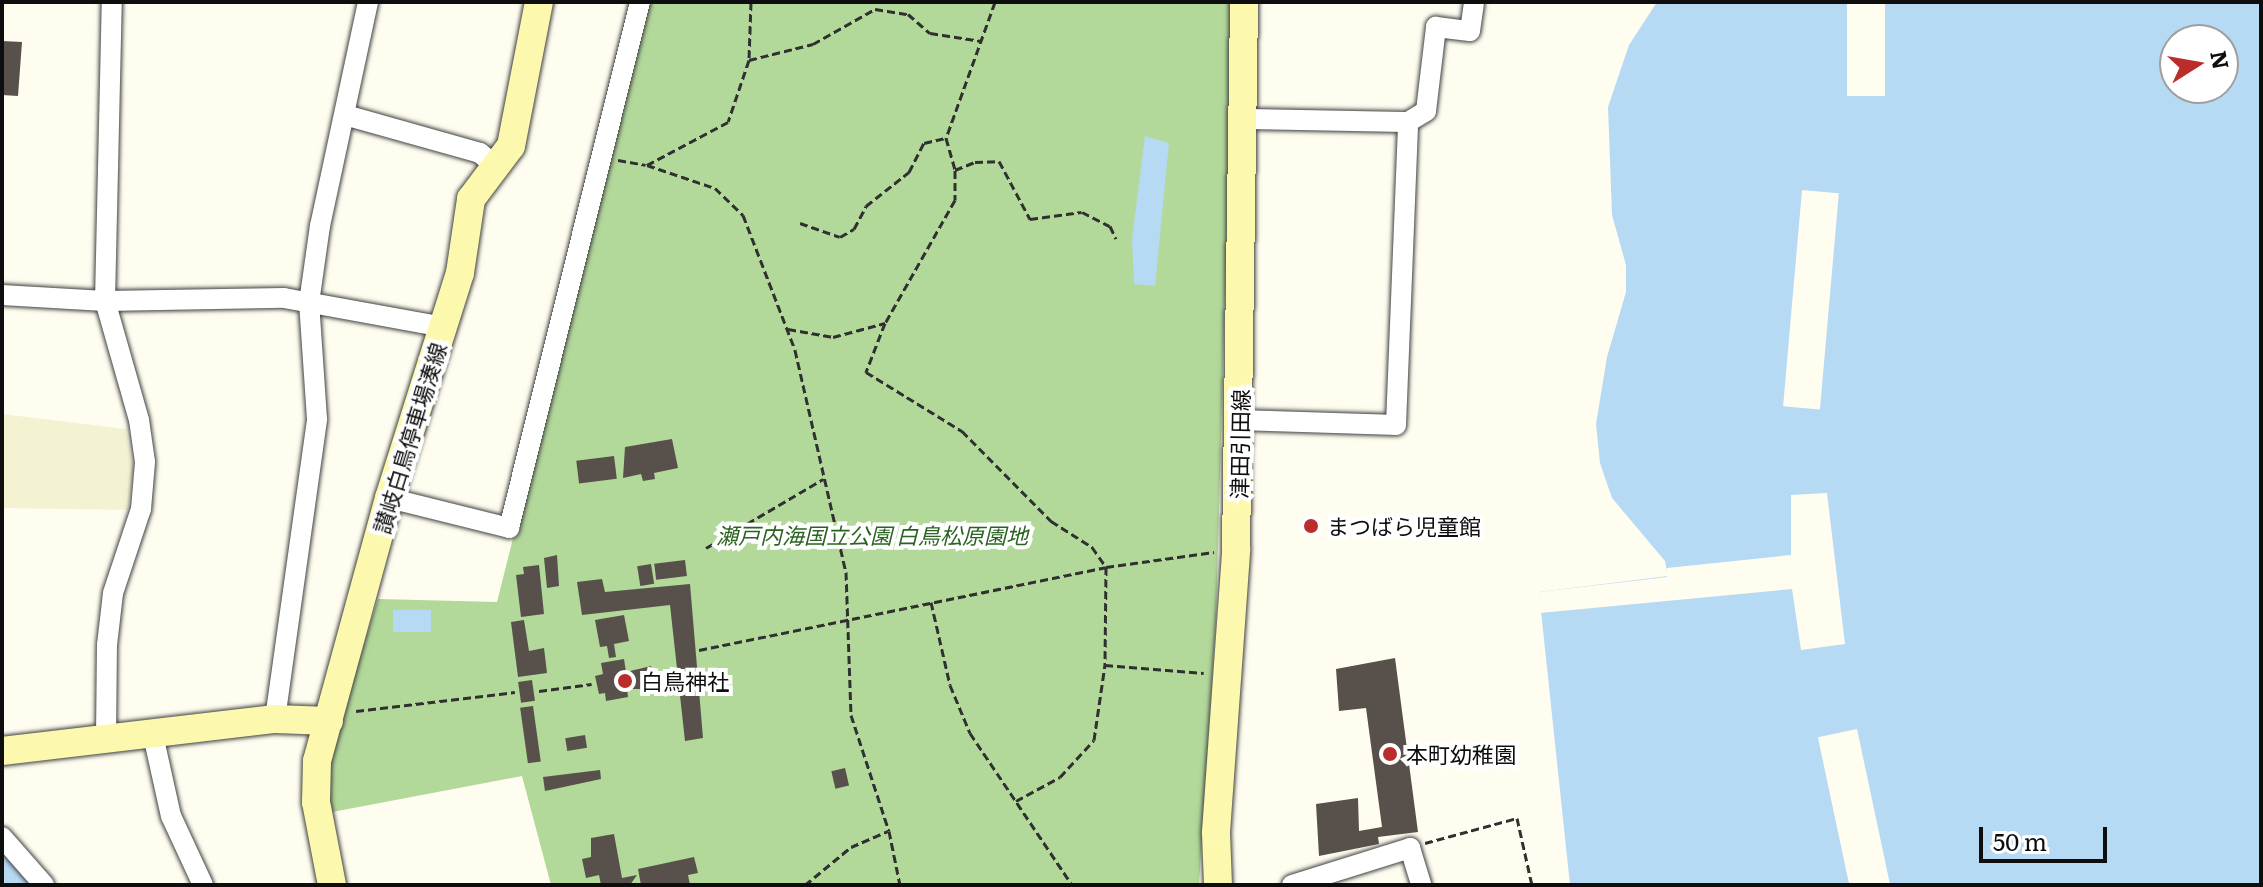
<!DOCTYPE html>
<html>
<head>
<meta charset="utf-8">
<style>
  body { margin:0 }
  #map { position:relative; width:2263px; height:887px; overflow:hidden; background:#fefdf0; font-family:Literata,"Noto Sans JP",serif }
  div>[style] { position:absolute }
  .farmland>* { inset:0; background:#f4f3d1 }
  .forest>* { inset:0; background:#b2d89a }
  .water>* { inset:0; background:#b6d9f4; transform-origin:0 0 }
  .pier>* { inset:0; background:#fefdf0; transform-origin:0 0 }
  .river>* { height:30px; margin:-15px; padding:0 15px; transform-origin:15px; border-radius:15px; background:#b6d9f4 }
  .building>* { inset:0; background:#57504b; transform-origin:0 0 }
  .path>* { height:3px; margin-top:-1.5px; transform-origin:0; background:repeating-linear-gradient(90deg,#303030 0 8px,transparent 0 12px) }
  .roads { filter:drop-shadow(0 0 2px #414141) drop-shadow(0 0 2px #414141) }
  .street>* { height:20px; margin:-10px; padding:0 10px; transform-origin:10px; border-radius:10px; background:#fff }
  .secondary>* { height:28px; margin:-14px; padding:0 14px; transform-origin:14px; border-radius:14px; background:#fcf9ae }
  .dots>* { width:22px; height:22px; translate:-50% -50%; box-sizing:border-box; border:4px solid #fff; border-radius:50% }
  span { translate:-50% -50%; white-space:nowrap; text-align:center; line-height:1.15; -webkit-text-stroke:8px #fff; paint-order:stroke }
  .street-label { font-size:22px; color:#0e0e0e }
  .poi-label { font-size:22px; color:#0e0e0e }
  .left { translate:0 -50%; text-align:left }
  .park-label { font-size:22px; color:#2a6420; font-style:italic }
  .frame { position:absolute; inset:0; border:4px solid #0e0e0e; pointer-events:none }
  .north { position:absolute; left:2159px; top:24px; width:80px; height:80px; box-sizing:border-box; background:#fff; border:2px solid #9f9f9f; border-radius:50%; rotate:79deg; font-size:22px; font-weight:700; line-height:32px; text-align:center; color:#0e0e0e }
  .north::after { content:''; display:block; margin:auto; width:28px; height:36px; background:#ba2d2a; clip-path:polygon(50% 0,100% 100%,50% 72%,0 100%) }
  .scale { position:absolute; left:1979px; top:827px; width:128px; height:36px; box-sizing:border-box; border:4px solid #0e0e0e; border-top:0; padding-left:10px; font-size:24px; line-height:28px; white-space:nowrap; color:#0e0e0e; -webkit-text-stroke:6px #fff; paint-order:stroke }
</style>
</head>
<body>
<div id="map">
  <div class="farmland">
    <div style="clip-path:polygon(2px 414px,126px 429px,133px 469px,128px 510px,2px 508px)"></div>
  </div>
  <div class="forest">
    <div style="clip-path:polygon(648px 2px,1233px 2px,1216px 619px,1199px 885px,551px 885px,522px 776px,327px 813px,328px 761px,378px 599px,497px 602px)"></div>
  </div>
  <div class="water">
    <div style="clip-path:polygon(evenodd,1657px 2px,2261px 2px,2261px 885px,1570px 885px,1539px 592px,1668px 576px,1665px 561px,1612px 498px,1600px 463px,1596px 424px,1607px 357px,1626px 292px,1626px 265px,1612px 215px,1608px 107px,1629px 45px,1657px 2px,2175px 40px,2223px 40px,2223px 88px,2175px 88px,2175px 40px)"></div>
    <div style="clip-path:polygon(1145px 136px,1169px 143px,1155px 286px,1134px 284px,1132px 239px)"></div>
    <div style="left:393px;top:610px;width:38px;height:22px"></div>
  </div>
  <div class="pier">
    <div style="left:1847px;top:2px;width:38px;height:94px"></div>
    <div style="left:1802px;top:190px;width:37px;height:217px;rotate:5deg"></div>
    <div style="clip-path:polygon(1827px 493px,1845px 644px,1801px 650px,1792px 589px,1540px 613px,1539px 592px,1667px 577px,1667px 568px,1791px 555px,1791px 495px)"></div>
    <div style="left:1857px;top:729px;width:159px;height:40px;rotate:78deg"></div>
  </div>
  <div class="river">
    <div style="left:2px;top:856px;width:38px;rotate:50deg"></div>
  </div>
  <div class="building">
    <div style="clip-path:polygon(2px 41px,22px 42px,18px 96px,2px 95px)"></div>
    <div style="clip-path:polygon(672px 439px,678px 468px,654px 473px,655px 479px,643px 481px,641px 474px,623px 478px,625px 447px)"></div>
    <div style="left:614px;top:456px;width:23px;height:38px;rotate:83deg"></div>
    <div style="clip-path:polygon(557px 555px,559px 586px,547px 588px,544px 558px)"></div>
    <div style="left:685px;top:560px;width:16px;height:31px;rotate:83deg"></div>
    <div style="left:651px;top:564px;width:20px;height:14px;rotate:81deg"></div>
    <div style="clip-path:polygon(539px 565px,544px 614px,521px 617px,516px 575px,524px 574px,523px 567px)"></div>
    <div style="clip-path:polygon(602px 579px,605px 592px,690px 584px,703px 738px,685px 741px,670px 605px,582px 615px,577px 582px)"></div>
    <div style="clip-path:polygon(624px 615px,629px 641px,614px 644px,616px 657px,609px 658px,607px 646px,600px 647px,595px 620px)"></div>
    <div style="clip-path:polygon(524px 620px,529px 651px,544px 648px,547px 673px,518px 677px,511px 622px)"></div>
    <div style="clip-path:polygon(1395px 658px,1418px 832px,1378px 837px,1379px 844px,1319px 856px,1316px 804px,1358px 798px,1359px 831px,1382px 827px,1366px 708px,1339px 711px,1336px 669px)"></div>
    <div style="clip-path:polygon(624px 659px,626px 672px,651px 666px,655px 689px,627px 689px,628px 697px,606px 701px,605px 693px,599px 694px,595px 676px,603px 674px,601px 663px)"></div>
    <div style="left:532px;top:680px;width:21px;height:14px;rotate:82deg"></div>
    <div style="left:533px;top:706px;width:56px;height:13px;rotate:82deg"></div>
    <div style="left:585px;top:735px;width:13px;height:20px;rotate:81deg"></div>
    <div style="left:845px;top:768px;width:18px;height:14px;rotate:77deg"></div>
    <div style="clip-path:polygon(600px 770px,601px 779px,545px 791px,543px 777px)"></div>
    <div style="clip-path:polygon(614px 834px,622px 878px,637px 875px,630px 885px,601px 885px,599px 875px,586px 878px,582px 859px,591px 857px,591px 838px)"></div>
    <div style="clip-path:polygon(694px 857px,698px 873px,688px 875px,690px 885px,641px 885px,638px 869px)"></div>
  </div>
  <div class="path">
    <div style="left:751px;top:2px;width:58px;rotate:92deg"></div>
    <div style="left:749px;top:60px;width:65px;rotate:108.7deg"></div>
    <div style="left:728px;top:122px;width:92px;rotate:152deg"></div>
    <div style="left:647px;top:165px;width:72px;rotate:18.7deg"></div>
    <div style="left:715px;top:188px;width:39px;rotate:44deg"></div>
    <div style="left:743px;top:215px;width:145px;rotate:68.9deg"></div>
    <div style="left:795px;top:350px;width:228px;rotate:77.1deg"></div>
    <div style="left:846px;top:572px;width:143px;rotate:88deg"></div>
    <div style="left:851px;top:715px;width:122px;rotate:71.9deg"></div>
    <div style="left:889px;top:831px;width:55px;rotate:78.5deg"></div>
    <div style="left:995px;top:2px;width:145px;rotate:109.8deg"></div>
    <div style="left:946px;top:138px;width:33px;rotate:74deg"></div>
    <div style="left:955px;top:170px;width:30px;rotate:90deg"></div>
    <div style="left:955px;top:200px;width:142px;rotate:119.6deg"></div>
    <div style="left:885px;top:323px;width:53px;rotate:111.2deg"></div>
    <div style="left:866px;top:372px;width:113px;rotate:31.6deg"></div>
    <div style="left:962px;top:431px;width:127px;rotate:45.3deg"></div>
    <div style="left:1051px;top:521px;width:49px;rotate:32.4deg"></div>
    <div style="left:1092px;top:547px;width:24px;rotate:55deg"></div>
    <div style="left:1106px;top:567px;width:98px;rotate:90.6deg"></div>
    <div style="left:1105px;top:665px;width:99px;rotate:4.6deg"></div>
    <div style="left:749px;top:60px;width:66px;rotate:-14deg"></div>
    <div style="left:813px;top:44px;width:71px;rotate:-29.4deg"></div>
    <div style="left:875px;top:9px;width:33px;rotate:9deg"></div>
    <div style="left:908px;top:14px;width:29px;rotate:41deg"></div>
    <div style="left:930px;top:33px;width:52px;rotate:8.9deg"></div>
    <div style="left:618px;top:160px;width:28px;rotate:10deg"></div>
    <div style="left:955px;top:170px;width:22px;rotate:-22deg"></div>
    <div style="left:975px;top:162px;width:24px;rotate:-2deg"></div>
    <div style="left:999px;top:161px;width:66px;rotate:61.9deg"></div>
    <div style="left:1030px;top:219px;width:52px;rotate:-7.7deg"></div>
    <div style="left:1082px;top:212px;width:31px;rotate:27deg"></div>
    <div style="left:1110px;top:226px;width:14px;rotate:65deg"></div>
    <div style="left:800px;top:223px;width:42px;rotate:19.3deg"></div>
    <div style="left:840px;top:237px;width:16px;rotate:-30deg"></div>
    <div style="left:854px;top:229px;width:26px;rotate:-62deg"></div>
    <div style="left:866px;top:206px;width:55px;rotate:-38.3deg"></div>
    <div style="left:909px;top:172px;width:33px;rotate:-63deg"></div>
    <div style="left:924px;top:143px;width:23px;rotate:-13deg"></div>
    <div style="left:788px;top:329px;width:46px;rotate:10.1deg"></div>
    <div style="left:833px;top:337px;width:54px;rotate:-15.1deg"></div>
    <div style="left:706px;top:548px;width:136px;rotate:-30.5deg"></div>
    <div style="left:931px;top:602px;width:85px;rotate:77.1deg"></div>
    <div style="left:950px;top:685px;width:52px;rotate:67.4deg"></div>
    <div style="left:970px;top:733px;width:183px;rotate:56.1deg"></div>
    <div style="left:699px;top:650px;width:415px;rotate:-11.5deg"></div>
    <div style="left:1106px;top:567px;width:109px;rotate:-7.9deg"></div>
    <div style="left:539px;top:691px;width:53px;rotate:-7.5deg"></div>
    <div style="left:356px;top:711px;width:160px;rotate:-6.8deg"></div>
    <div style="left:1016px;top:801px;width:50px;rotate:-28.6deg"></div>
    <div style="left:1060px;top:777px;width:50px;rotate:-47.4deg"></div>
    <div style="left:1094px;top:740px;width:76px;rotate:-81.7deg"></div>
    <div style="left:1425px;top:843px;width:95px;rotate:-15.2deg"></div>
    <div style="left:1517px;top:818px;width:69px;rotate:77.4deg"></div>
    <div style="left:805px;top:885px;width:60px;rotate:-39.6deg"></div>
    <div style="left:851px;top:847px;width:40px;rotate:-23.4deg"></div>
  </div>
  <div class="roads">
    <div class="street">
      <div style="left:345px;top:115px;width:140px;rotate:15.7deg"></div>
      <div style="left:480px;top:153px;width:23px;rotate:40deg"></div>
      <div style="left:1408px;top:122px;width:21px;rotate:-31deg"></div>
      <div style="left:1426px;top:111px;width:85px;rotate:-83.2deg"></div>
      <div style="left:1436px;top:27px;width:34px;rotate:7deg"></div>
      <div style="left:1470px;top:31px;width:29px;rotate:-82deg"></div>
      <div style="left:2px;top:295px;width:103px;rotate:3.3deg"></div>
      <div style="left:105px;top:301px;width:179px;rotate:-1deg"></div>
      <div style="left:284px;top:298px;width:163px;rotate:10.3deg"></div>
      <div style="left:1240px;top:420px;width:156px;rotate:1.8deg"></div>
      <div style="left:1396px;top:425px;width:303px;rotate:-87.7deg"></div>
      <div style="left:1408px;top:122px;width:163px;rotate:-178.9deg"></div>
      <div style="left:389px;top:498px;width:124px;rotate:14deg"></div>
      <div style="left:509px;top:528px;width:542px;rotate:-76.02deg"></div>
      <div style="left:275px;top:719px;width:303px;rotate:-82deg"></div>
      <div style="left:317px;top:419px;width:116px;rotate:-93.9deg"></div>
      <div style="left:309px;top:303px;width:78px;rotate:-81.9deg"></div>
      <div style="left:320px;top:226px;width:229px;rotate:-77.9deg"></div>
      <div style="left:153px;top:735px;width:83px;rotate:77.5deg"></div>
      <div style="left:171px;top:816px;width:76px;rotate:65.1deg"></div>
      <div style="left:106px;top:738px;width:93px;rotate:-89.4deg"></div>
      <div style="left:107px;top:645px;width:52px;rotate:-83.4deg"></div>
      <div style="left:113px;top:593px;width:89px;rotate:-71.6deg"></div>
      <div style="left:141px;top:509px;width:47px;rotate:-85.1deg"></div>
      <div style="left:145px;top:462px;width:42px;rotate:-98.1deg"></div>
      <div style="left:139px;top:420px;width:124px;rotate:-105.9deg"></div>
      <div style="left:105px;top:301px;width:299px;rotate:-88.7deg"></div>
      <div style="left:2px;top:837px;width:64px;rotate:48.8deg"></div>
      <div style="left:1292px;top:885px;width:124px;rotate:-17.4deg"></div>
      <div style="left:1410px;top:848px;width:39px;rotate:73deg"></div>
    </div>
    <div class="secondary">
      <div style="left:2px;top:751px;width:275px;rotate:-6.7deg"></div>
      <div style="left:275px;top:719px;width:54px;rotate:2.1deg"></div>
      <div style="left:332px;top:885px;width:85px;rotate:-100.9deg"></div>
      <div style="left:316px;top:802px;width:41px;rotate:-88.6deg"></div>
      <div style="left:317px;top:761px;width:273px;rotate:-74.7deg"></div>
      <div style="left:389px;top:498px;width:236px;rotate:-72.5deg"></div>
      <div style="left:460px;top:273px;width:75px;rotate:-81.5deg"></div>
      <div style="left:471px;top:199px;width:66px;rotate:-53deg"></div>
      <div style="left:511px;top:146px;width:147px;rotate:-79deg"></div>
      <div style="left:1218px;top:885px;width:53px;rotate:-92.2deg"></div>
      <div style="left:1216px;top:832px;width:283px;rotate:-85.9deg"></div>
      <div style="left:1236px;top:550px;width:548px;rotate:-89.16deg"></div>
    </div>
  </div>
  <div class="dots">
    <div style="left:1311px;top:526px;background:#ba2d2a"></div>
    <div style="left:625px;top:681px;background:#ba2d2a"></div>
    <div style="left:1390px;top:754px;background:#ba2d2a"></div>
  </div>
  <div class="street-label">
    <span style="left:409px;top:438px;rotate:-73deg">讃岐白鳥停車場湊線</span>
    <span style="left:1239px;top:444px;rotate:-89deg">津田引田線</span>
  </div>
  <div class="poi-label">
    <span class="left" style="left:1327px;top:526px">まつばら児童館</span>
    <span class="left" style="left:641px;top:681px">白鳥神社</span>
    <span class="left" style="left:1406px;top:754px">本町幼稚園</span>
  </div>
  <div class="park-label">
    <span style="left:872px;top:535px">瀬戸内海国立公園 白鳥松原園地</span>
  </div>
  <div class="frame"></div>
  <div class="north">N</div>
  <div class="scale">50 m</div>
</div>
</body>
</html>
